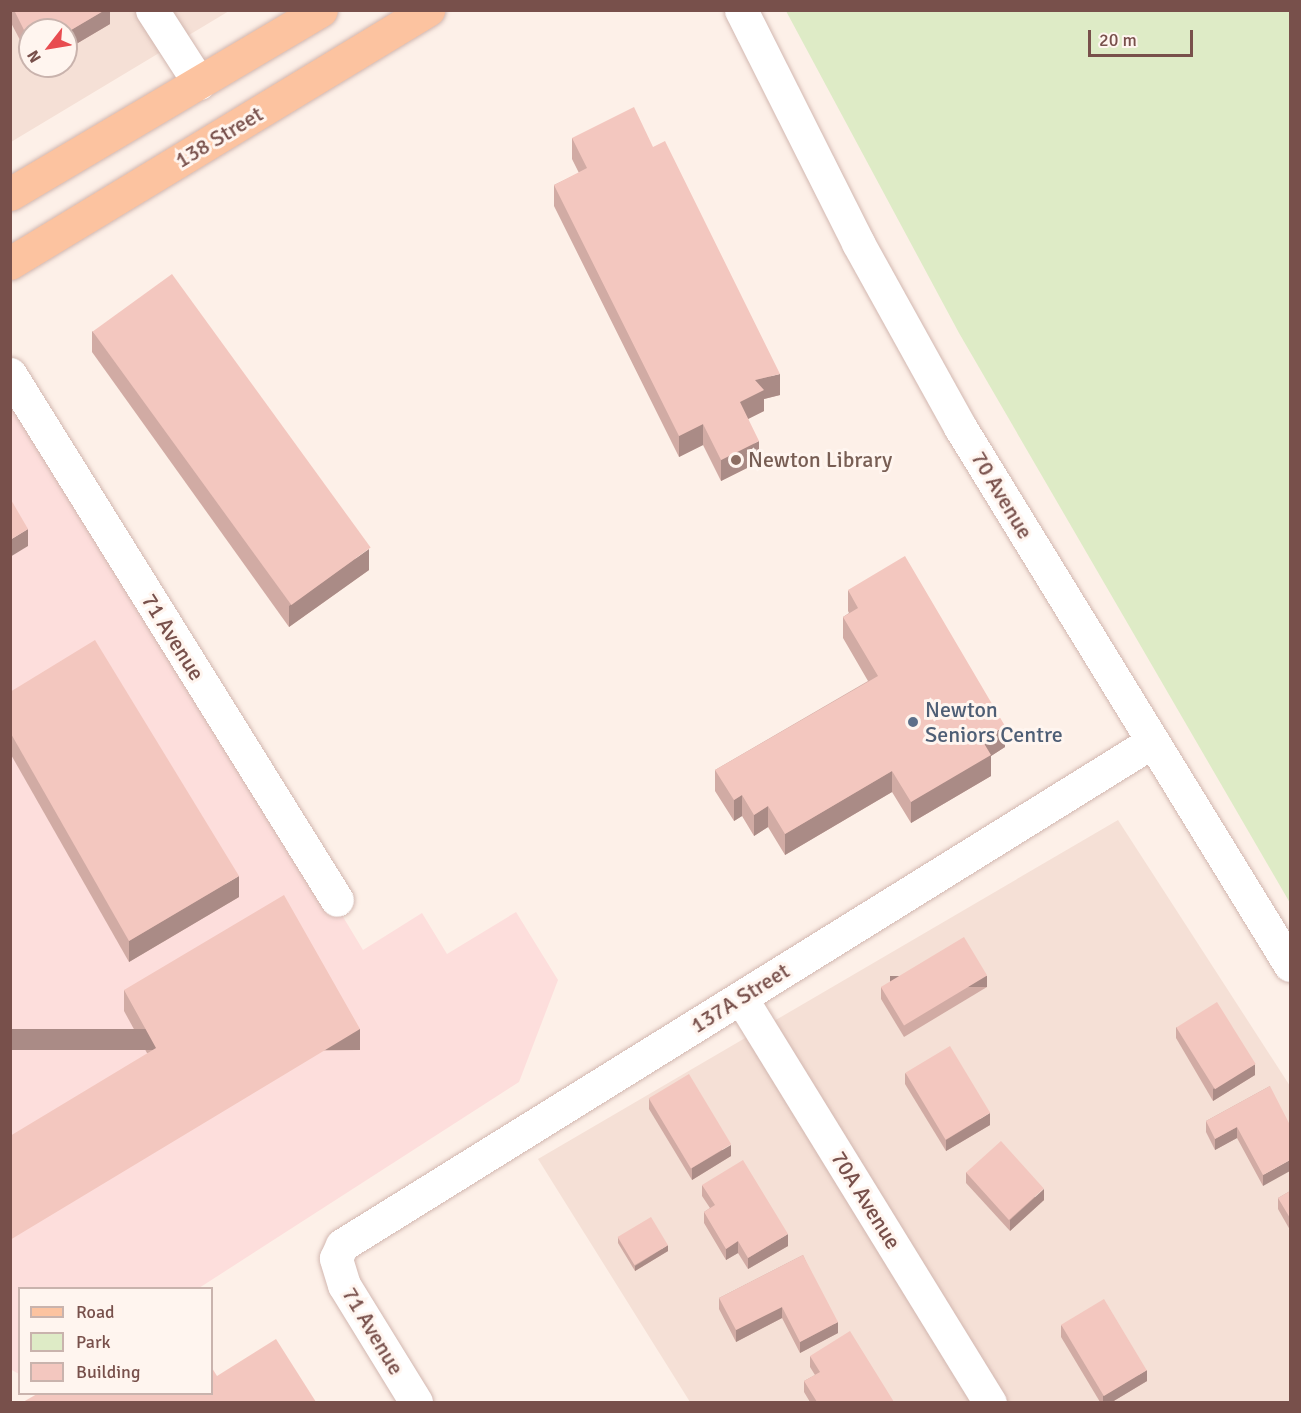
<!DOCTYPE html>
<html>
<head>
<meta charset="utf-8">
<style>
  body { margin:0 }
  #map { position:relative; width:1301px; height:1413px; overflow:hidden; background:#fdf0e8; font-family:Signika,sans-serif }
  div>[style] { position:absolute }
  .residential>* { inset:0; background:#f5e0d6 }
  .commercial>* { inset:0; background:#fddedc }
  .green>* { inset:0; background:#deebc6 }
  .roads { filter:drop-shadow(0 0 2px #d2b7b0) drop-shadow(0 0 2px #d2b7b0) }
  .minor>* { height:33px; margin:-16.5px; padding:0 16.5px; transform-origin:16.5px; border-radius:16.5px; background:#fff }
  .major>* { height:33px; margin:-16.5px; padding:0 16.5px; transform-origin:16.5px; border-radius:16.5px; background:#fcc3a0 }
  .wall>* { inset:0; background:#d1aba4 }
  .shaded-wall>* { inset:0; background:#aa8b86; transform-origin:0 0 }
  .building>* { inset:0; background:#f3c7bf; transform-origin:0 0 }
  .dots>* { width:16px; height:16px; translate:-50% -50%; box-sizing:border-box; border:3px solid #fff5ef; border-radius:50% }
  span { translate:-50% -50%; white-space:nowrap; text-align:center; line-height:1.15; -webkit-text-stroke:6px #fff5ef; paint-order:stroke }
  .street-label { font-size:22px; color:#78504b }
  .education-label { font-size:22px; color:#785e54 }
  .left { translate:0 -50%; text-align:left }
  .service-label { font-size:22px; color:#4e5e75 }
  .frame { position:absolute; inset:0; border:12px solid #78504b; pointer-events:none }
  .legend { position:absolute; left:18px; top:1287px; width:195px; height:108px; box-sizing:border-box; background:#fff5ef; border:2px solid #c9b3ad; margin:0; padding:8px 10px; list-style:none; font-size:18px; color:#78504b }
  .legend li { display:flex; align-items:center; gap:12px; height:30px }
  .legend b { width:30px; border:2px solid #c9b3ad }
  .north { position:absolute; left:18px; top:18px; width:60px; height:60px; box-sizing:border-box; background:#fff5ef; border:2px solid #c9b3ad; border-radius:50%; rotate:239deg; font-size:16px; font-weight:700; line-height:24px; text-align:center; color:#78504b }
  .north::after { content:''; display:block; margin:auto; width:21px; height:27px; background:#e84c50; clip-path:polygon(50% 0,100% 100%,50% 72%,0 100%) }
  .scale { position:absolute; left:1088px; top:30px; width:105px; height:27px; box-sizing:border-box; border:3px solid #78504b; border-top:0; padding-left:8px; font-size:18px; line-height:21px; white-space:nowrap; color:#78504b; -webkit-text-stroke:4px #fff5ef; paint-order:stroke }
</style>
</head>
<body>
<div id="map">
  <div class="residential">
    <div style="clip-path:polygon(evenodd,11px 11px,229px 11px,11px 142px,11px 11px,30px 30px,66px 30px,66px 66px,30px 66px,30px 30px)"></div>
    <div style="clip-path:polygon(1118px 820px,1290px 1086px,1290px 1402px,690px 1402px,538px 1159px)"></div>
  </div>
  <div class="commercial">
    <div style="clip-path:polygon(10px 363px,363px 950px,422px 913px,447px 954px,516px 912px,558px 980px,519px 1082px,199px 1288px,20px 1288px,19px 1374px,10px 1369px)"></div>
  </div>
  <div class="green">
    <div style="clip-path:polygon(786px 11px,1290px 11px,1290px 903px,959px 333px)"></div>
  </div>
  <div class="roads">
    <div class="minor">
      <div style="left:152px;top:10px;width:87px;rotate:57.2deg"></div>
      <div style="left:741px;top:10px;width:261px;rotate:63.3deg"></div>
      <div style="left:858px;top:243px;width:210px;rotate:61deg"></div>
      <div style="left:960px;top:427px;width:631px;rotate:58.48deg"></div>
      <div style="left:10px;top:374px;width:619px;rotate:58.13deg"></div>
      <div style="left:741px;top:998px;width:475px;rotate:58.4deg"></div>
      <div style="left:416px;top:1402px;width:137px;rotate:-121.6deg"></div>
      <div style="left:344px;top:1285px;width:28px;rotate:-107deg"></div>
      <div style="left:336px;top:1258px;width:14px;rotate:-65deg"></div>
      <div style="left:342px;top:1245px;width:951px;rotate:-31.85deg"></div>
    </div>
    <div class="major">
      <div style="left:10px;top:194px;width:361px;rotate:-30.6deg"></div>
      <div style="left:10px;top:263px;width:489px;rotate:-31.2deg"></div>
    </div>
  </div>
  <div class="wall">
    <div style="clip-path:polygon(10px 10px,110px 10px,110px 24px,66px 50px,66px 30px,30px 30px,30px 59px,10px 21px)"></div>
    <div style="clip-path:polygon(572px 138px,653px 147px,780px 395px,764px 399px,764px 411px,748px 419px,759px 462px,721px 481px,703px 445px,679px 457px,554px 206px,554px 185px,579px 173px,572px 159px)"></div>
    <div style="clip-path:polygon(92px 331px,369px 570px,289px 627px,92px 352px)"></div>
    <div style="clip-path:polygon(848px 590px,1005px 747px,991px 756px,991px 776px,911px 823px,892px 792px,785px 855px,768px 827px,754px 836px,742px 816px,734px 821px,715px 791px,715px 770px,868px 681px,843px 638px,843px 617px,849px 613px,848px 611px)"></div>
    <div style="clip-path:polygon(10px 692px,239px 897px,129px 962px,10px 753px)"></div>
    <div style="clip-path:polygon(881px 987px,987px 987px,904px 1037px,881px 999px)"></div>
    <div style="clip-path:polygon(124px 990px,360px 1050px,147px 1053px,124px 1011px)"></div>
    <div style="clip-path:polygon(1176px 1027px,1255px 1075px,1213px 1101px,1176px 1038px)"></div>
    <div style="clip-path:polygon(905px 1073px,990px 1125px,946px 1151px,905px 1084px)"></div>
    <div style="clip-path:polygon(1270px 1086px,1263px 1186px,1237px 1138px,1215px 1150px,1206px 1132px,1206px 1121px)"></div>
    <div style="clip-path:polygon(649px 1098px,731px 1156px,692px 1180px,649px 1109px)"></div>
    <div style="clip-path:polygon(966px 1172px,1044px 1200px,1010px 1231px,966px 1183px)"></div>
    <div style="clip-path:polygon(702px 1185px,788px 1246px,748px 1269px,738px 1253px,726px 1260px,704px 1223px,704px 1212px,710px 1208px,702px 1196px)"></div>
    <div style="clip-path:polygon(1290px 1191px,1290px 1230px,1278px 1209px,1278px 1198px)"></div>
    <div style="clip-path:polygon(618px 1237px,668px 1251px,635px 1271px,618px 1243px)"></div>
    <div style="clip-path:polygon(803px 1255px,838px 1333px,800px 1353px,782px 1318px,736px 1342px,719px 1309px,719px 1298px)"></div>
    <div style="clip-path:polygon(1061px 1325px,1147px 1381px,1112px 1402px,1100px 1402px,1061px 1337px)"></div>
    <div style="clip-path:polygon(810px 1356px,894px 1402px,810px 1402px,804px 1392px,804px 1381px,815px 1375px,810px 1367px)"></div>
  </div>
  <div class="shaded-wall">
    <div style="clip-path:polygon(105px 10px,110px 10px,110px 24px,66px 50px,66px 33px)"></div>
    <div style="clip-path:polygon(780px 374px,780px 395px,764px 399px,764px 411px,740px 423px,740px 402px,755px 380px)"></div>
    <div style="clip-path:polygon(703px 424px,703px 445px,679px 457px,679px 436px)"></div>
    <div style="clip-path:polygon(759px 441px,759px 462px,721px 481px,721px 460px)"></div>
    <div style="clip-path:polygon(28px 529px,28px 546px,10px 557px,10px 540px)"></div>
    <div style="clip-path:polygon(369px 549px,369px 570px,289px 627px,289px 606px)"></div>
    <div style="clip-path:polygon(1005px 726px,1005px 747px,991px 756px,991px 776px,911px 823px,911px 802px,982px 740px)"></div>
    <div style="clip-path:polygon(892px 771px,892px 792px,785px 855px,785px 834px)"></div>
    <div style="clip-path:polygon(742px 795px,742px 816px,734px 821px,734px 800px)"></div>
    <div style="clip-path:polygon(768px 806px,768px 827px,754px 836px,754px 815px)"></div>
    <div style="clip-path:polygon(239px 876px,239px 897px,129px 962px,129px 941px)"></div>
    <div style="left:987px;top:976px;width:11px;height:97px;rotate:90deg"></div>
    <div style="left:360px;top:1029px;width:21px;height:409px;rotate:90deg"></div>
    <div style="clip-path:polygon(1255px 1064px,1255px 1075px,1213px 1101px,1213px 1089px)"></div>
    <div style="clip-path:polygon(990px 1113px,990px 1125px,946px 1151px,946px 1140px)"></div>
    <div style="clip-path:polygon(1237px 1127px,1237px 1138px,1215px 1150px,1215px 1139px)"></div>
    <div style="clip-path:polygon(731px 1145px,731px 1156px,692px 1180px,692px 1168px)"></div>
    <div style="clip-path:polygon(1290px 1160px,1290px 1171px,1263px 1186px,1263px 1175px)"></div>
    <div style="clip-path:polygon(1044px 1189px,1044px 1200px,1010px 1231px,1010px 1220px)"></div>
    <div style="clip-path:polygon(788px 1234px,788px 1246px,748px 1269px,748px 1258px)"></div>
    <div style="clip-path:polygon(738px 1241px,738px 1253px,726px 1260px,726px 1249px)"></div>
    <div style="clip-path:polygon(668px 1245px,668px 1251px,635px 1271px,635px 1266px)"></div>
    <div style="clip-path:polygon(782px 1307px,782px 1318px,736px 1342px,736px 1330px)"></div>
    <div style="clip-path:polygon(838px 1322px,838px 1333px,800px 1353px,800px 1342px)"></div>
    <div style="clip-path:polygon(1147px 1370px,1147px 1381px,1112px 1402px,1103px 1402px,1103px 1396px)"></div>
  </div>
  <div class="building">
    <div style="clip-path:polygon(14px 10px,105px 10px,66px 33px,66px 30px,30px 30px,30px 42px)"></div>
    <div style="clip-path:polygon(634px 107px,653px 147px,665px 141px,780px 374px,755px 380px,764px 390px,740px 402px,759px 441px,721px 460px,703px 424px,679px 436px,554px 185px,587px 168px,572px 138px)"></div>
    <div style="left:172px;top:274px;width:338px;height:98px;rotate:54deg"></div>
    <div style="clip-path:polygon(10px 498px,28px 529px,10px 540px)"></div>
    <div style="clip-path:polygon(905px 556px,1005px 726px,982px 740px,991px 755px,911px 802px,892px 771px,785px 834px,768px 806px,754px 815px,742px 795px,734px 800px,715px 770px,878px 676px,843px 617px,858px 608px,848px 590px)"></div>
    <div style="clip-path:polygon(95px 640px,239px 876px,129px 941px,10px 732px,10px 692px)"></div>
    <div style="clip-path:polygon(284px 895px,360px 1029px,10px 1240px,10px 1136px,156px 1048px,124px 990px)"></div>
    <div style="left:964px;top:937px;width:45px;height:97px;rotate:59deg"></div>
    <div style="left:1217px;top:1002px;width:73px;height:48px;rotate:58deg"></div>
    <div style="left:950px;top:1046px;width:78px;height:52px;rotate:59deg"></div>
    <div style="left:689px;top:1074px;width:82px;height:47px;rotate:59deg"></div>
    <div style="clip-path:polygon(1270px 1086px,1290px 1125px,1290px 1160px,1263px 1175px,1237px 1127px,1215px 1139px,1206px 1121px)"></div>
    <div style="left:1001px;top:1141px;width:64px;height:47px;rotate:48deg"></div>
    <div style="clip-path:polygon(743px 1160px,788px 1234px,748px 1258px,738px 1241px,726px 1249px,704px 1212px,715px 1205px,702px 1185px)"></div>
    <div style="clip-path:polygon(1290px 1191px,1290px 1218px,1278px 1198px)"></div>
    <div style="left:651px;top:1217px;width:33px;height:39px;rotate:59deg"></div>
    <div style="clip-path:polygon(803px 1255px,838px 1322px,800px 1342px,782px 1307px,736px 1330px,719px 1298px)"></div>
    <div style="left:1104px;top:1299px;width:83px;height:50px;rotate:59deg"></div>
    <div style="clip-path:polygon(850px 1331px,894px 1402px,817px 1402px,804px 1381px,820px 1372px,810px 1356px)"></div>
    <div style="clip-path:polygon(276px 1339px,316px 1402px,23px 1402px,37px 1394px,212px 1394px,212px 1368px,217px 1376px)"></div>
  </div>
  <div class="dots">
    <div style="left:736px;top:460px;background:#8d6e63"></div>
    <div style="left:913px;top:722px;background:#5c6f8a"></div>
  </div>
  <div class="street-label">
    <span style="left:219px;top:137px;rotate:-31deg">138 Street</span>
    <span style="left:1002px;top:495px;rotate:59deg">70 Avenue</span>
    <span style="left:173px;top:637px;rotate:58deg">71 Avenue</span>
    <span style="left:740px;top:998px;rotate:-32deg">137A Street</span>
    <span style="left:866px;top:1200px;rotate:58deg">70A Avenue</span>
    <span style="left:373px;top:1331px;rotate:59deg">71 Avenue</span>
  </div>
  <div class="education-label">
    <span class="left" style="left:748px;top:460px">Newton Library</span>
  </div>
  <div class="service-label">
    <span class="left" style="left:925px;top:722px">Newton<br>Seniors Centre</span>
  </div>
  <div class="frame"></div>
  <ul class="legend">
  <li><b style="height:8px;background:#fcc3a0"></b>Road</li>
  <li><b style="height:16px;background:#deebc6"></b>Park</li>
  <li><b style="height:16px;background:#f3c7bf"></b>Building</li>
  </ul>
  <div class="north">N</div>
  <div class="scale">20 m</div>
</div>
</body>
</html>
